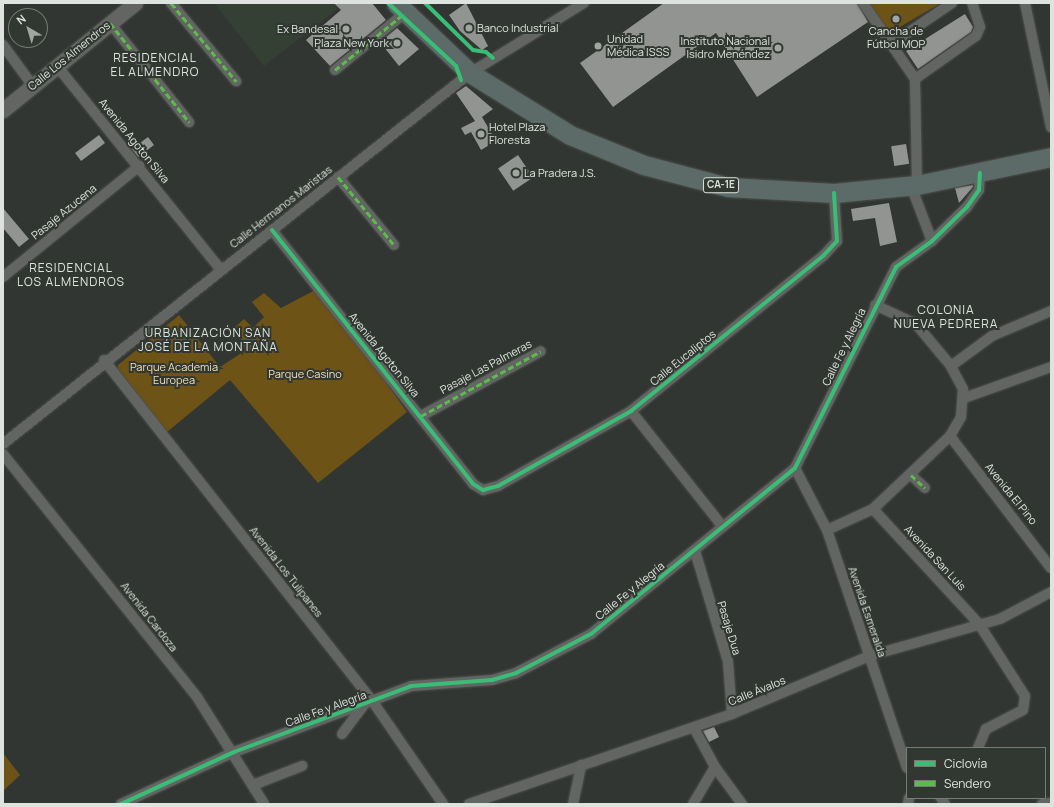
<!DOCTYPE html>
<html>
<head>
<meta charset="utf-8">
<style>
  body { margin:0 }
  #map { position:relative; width:1054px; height:807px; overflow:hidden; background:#323632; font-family:Manrope,sans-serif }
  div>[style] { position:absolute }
  .built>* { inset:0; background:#354035 }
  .green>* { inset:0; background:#6d5315 }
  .building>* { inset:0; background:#929491; transform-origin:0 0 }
  .roads { filter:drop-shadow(0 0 1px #4e514e) drop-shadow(0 0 1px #4e514e) }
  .street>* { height:10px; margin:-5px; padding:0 5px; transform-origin:5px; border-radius:5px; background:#626562 }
  .secondary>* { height:15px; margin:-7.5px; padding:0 7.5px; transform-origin:7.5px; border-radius:7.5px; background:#626562 }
  .highway>* { height:19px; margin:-9.5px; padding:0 9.5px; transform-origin:9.5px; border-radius:9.5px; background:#5c6b67 }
  .quiet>* { height:3px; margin-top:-1.5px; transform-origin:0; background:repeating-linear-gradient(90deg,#5cbc4b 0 6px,transparent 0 9px) }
  .cycleway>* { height:4px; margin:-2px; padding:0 2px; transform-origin:2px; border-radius:2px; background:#3abd76 }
  .dots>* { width:11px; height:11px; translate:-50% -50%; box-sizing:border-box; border:2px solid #313731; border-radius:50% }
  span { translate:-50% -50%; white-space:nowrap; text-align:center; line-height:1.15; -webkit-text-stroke:4px #313731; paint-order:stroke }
  .shield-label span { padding:1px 3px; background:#313731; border:1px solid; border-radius:3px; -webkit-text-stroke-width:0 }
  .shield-label { font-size:10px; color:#dfe3df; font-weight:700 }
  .poi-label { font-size:11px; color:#dfe3df }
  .left { translate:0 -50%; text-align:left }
  .right { translate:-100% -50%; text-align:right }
  .street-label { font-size:11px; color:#dfe3df }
  .park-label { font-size:11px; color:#f6deb5 }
  .neighbourhood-label { font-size:12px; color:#dfe3df; letter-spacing:1px }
  .frame { position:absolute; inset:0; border:4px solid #dfe3df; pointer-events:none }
  .legend { position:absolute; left:906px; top:747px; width:140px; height:52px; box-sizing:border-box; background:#313731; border:1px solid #777c77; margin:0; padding:5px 7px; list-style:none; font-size:12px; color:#dfe3df }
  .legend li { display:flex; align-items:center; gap:8px; height:20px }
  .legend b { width:20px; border:1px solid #777c77 }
  .north { position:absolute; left:8px; top:8px; width:40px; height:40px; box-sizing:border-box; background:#313731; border:1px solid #777c77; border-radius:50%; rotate:322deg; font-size:11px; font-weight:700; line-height:16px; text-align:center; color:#dfe3df }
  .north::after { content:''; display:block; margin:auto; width:14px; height:18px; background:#a2a6a2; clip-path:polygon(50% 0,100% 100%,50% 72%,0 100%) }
</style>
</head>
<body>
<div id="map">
  <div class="built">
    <div style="clip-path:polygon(214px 3px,345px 3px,264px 66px)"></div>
  </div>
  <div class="green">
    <div style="clip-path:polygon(868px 3px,941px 3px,888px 34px)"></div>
    <div style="clip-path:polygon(319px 288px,407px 412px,318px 483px,230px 380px,167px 432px,118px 369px,118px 365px,179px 315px,220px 367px,246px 350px,233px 329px,244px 319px,253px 328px,264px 317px,252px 302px,264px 293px,281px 308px)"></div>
    <div style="clip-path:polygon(3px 753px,20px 775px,3px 791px)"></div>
  </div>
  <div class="building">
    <div style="clip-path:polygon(334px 3px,372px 3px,386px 20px,330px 66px,306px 40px,341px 10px)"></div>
    <div style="clip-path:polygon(466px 3px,488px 46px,482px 50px,460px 31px,449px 15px)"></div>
    <div style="clip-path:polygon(664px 3px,857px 3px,868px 22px,757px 97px,716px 33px,613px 107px,580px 63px)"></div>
    <div style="clip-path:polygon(965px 14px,973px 27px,971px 32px,918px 69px,906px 51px)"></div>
    <div style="clip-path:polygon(397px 28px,419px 49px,399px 66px,380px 42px)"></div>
    <div style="clip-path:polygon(466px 86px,493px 109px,482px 117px,496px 141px,481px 150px,471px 132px,465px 135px,461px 128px,475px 121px,456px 93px)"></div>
    <div style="left:99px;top:135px;width:10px;height:30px;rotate:53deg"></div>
    <div style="left:148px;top:137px;width:10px;height:20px;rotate:53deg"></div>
    <div style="left:906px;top:144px;width:20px;height:15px;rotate:81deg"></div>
    <div style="left:518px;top:155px;width:27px;height:24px;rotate:56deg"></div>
    <div style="clip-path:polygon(973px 185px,973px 187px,959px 203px,955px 188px)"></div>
    <div style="clip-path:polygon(889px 203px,897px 242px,880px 246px,875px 218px,853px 221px,851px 209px)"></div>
    <div style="clip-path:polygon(3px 208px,29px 239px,19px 247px,3px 228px)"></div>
    <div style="clip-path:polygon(714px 727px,719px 737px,709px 742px,703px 731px)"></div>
  </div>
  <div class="roads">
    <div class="street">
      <div style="left:171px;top:3px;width:102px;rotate:50.2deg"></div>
      <div style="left:863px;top:3px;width:92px;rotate:55.6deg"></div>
      <div style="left:915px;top:79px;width:106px;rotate:88.9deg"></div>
      <div style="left:1025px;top:3px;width:127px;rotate:78.2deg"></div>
      <div style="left:110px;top:23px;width:127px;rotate:51.4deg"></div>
      <div style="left:3px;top:45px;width:51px;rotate:53.8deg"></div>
      <div style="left:890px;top:45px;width:75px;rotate:-34.1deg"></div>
      <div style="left:57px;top:66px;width:260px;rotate:51.2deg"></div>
      <div style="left:335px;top:70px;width:92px;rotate:-39.2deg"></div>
      <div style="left:915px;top:79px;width:75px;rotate:-35.2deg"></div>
      <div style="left:976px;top:36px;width:10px;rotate:-66deg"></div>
      <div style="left:980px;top:27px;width:25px;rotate:-108deg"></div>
      <div style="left:338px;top:177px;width:88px;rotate:50.5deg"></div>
      <div style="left:911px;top:186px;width:59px;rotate:69.1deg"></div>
      <div style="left:272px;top:230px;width:324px;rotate:51.6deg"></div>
      <div style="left:473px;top:484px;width:12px;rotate:31deg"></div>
      <div style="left:483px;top:490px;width:16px;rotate:-15deg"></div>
      <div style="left:498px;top:486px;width:153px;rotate:-29.4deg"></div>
      <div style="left:631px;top:411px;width:248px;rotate:-38.9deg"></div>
      <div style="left:824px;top:255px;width:19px;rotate:-47deg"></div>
      <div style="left:837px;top:241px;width:48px;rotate:-93.6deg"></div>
      <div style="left:3px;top:277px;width:176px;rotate:-39.2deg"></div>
      <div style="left:104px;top:360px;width:435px;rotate:51.8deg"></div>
      <div style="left:373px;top:702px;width:124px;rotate:55.5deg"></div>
      <div style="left:951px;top:366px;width:51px;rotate:-36.2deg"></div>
      <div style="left:992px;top:336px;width:64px;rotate:-23deg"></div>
      <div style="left:964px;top:398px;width:92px;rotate:-19.6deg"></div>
      <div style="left:631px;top:411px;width:147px;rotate:51.6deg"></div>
      <div style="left:421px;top:416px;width:136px;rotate:-28.4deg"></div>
      <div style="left:950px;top:436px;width:166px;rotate:52.6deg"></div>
      <div style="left:3px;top:444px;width:596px;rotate:-38.46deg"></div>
      <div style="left:470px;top:73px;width:134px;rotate:-31.6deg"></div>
      <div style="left:3px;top:454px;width:311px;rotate:51.4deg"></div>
      <div style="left:197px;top:697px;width:126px;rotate:57.9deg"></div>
      <div style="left:795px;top:468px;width:70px;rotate:62.7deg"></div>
      <div style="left:827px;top:530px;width:251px;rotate:71.4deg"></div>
      <div style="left:911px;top:475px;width:19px;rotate:43deg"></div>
      <div style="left:873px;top:509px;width:156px;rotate:47.3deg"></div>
      <div style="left:979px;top:624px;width:85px;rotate:57.4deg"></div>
      <div style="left:1025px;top:696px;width:14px;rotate:98deg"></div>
      <div style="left:1023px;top:710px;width:42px;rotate:152.8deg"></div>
      <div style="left:986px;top:729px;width:21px;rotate:113deg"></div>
      <div style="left:827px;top:530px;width:51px;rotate:-24.5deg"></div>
      <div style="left:873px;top:509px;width:106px;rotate:-43.5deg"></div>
      <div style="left:950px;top:436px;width:22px;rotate:-60deg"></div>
      <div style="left:961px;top:417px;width:28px;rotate:-86deg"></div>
      <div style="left:963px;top:389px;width:26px;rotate:-118deg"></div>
      <div style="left:951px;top:366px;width:55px;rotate:-129.8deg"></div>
      <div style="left:916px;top:324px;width:45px;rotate:-155.1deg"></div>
      <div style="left:695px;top:551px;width:116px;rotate:73.4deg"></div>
      <div style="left:728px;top:662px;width:52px;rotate:85.6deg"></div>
      <div style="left:694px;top:728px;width:44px;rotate:61.7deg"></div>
      <div style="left:715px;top:767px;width:46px;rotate:53.9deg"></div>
      <div style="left:342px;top:734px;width:36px;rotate:-53deg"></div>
      <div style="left:253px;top:785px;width:53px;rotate:-21.2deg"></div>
      <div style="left:941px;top:798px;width:7px;rotate:56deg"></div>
      <div style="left:121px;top:804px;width:124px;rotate:-24.7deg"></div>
      <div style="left:234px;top:752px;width:189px;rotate:-20.4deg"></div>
      <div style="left:411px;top:686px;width:81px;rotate:-4.2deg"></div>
      <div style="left:492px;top:680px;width:25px;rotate:-16deg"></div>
      <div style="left:516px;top:673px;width:85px;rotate:-27.5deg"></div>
      <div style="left:591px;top:634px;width:263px;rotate:-39.1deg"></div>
      <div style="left:795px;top:468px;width:225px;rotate:-63.3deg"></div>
      <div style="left:896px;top:267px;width:44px;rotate:-35.8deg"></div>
      <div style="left:932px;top:241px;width:49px;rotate:-44.2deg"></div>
      <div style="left:967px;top:207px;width:21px;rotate:-55deg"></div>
      <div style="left:979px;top:190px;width:17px;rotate:-87deg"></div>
      <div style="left:469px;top:804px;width:278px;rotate:-18.9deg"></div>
      <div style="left:732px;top:714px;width:149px;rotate:-22.9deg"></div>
      <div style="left:869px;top:656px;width:136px;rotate:-15.8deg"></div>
      <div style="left:1000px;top:619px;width:58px;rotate:-27.9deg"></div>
      <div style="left:573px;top:804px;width:40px;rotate:-78deg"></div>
      <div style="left:693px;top:804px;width:43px;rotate:-59.3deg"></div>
      <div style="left:908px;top:804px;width:6px;rotate:-81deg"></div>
      <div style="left:1042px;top:804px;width:9px;rotate:-6deg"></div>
    </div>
    <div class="secondary">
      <div style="left:3px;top:110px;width:170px;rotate:-39deg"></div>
    </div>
    <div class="highway">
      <div style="left:396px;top:3px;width:102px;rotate:43.4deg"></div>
      <div style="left:470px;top:73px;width:118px;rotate:31.8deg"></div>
      <div style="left:570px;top:135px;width:80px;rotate:22.1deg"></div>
      <div style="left:644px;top:165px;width:87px;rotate:14.7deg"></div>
      <div style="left:728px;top:187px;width:106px;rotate:3.2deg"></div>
      <div style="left:834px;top:193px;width:83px;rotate:-5.5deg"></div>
      <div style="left:917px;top:185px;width:137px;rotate:-11.8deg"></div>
    </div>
  </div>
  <div class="quiet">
    <div style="left:171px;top:3px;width:102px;rotate:50.2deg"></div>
    <div style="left:110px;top:23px;width:127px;rotate:51.4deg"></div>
    <div style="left:335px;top:70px;width:90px;rotate:-39.2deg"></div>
    <div style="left:338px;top:177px;width:88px;rotate:50.5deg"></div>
    <div style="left:421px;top:416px;width:136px;rotate:-28.4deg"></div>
    <div style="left:911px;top:475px;width:19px;rotate:43deg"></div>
  </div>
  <div class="cycleway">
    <div style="left:388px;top:3px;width:93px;rotate:42.8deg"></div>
    <div style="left:456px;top:66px;width:15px;rotate:70deg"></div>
    <div style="left:425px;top:3px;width:67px;rotate:44.4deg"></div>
    <div style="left:473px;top:50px;width:13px;rotate:9deg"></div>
    <div style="left:486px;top:52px;width:9px;rotate:41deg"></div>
    <div style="left:272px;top:230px;width:324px;rotate:51.6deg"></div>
    <div style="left:473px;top:484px;width:12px;rotate:31deg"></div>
    <div style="left:483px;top:490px;width:16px;rotate:-15deg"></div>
    <div style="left:498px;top:486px;width:153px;rotate:-29.4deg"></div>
    <div style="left:631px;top:411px;width:248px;rotate:-38.9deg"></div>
    <div style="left:824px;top:255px;width:19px;rotate:-47deg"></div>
    <div style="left:837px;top:241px;width:48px;rotate:-93.6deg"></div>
    <div style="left:121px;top:804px;width:124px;rotate:-24.7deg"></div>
    <div style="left:234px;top:752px;width:189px;rotate:-20.4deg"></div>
    <div style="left:411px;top:686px;width:81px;rotate:-4.2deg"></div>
    <div style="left:492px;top:680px;width:25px;rotate:-16deg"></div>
    <div style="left:516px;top:673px;width:85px;rotate:-27.5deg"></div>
    <div style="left:591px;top:634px;width:263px;rotate:-39.1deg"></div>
    <div style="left:795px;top:468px;width:225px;rotate:-63.3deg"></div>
    <div style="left:896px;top:267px;width:44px;rotate:-35.8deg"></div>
    <div style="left:932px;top:241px;width:49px;rotate:-44.2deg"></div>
    <div style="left:967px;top:207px;width:21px;rotate:-55deg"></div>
    <div style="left:979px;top:190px;width:17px;rotate:-87deg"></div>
  </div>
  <div class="dots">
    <div style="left:896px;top:19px;background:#a2a6a2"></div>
    <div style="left:469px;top:28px;background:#a2a6a2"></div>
    <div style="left:346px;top:29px;background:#a2a6a2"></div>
    <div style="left:397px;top:43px;background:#a2a6a2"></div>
    <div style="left:598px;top:46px;background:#a2a6a2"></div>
    <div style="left:778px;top:48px;background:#a2a6a2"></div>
    <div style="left:481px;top:134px;background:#a2a6a2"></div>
    <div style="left:516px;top:173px;background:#a2a6a2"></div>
  </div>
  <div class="shield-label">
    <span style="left:721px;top:185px">CA-1E</span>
  </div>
  <div class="poi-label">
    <span class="left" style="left:477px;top:28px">Banco Industrial</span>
    <span class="right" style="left:338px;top:29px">Ex Bandesal</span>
    <span style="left:896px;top:38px">Cancha de<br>Fútbol MOP</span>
    <span class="left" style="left:607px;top:46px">Unidad<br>Médica ISSS</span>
    <span class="right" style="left:770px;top:48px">Instituto Nacional<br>Isidro Menéndez</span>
    <span class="right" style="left:389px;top:43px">Plaza New York</span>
    <span class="left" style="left:489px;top:134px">Hotel Plaza<br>Floresta</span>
    <span class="left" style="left:524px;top:173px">La Pradera J.S.</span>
  </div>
  <div class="street-label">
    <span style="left:69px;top:56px;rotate:-39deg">Calle Los Almendros</span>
    <span style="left:134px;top:141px;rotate:51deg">Avenida Agoton Silva</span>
    <span style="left:281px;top:207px;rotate:-38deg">Calle Hermanos Maristas</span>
    <span style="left:64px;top:212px;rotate:-39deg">Pasaje Azucena</span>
    <span style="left:844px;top:347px;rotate:-64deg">Calle Fe y Alegría</span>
    <span style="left:384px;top:355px;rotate:51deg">Avenida Agoton Silva</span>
    <span style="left:683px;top:358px;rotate:-39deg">Calle Eucaliptos</span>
    <span style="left:486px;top:367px;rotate:-28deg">Pasaje Las Palmeras</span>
    <span style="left:1011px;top:494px;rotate:51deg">Avenida El Pino</span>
    <span style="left:935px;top:558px;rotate:47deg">Avenida San Luis</span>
    <span style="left:286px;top:572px;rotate:52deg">Avenida Los Tulipanes</span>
    <span style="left:630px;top:591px;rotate:-39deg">Calle Fe y Alegría</span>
    <span style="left:867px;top:612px;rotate:71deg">Avenida Esmeralda</span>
    <span style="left:149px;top:617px;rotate:52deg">Avenida Cardoza</span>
    <span style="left:729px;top:628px;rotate:73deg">Pasaje Dua</span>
    <span style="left:757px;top:691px;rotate:-22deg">Calle Ávalos</span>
    <span style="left:326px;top:709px;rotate:-20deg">Calle Fe y Alegría</span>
  </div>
  <div class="park-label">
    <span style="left:174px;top:374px">Parque Academia<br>Europea</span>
    <span style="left:305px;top:374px">Parque Casino</span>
  </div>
  <div class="neighbourhood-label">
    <span style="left:155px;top:65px">RESIDENCIAL<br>EL ALMENDRO</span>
    <span style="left:71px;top:275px">RESIDENCIAL<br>LOS ALMENDROS</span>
    <span style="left:946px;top:317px">COLONIA<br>NUEVA PEDRERA</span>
    <span style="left:208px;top:340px">URBANIZACIÓN SAN<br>JOSÉ DE LA MONTAÑA</span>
  </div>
  <div class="frame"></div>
  <ul class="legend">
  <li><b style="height:5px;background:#3abd76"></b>Ciclovía</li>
  <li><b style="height:5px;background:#5cbc4b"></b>Sendero</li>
  </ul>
  <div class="north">N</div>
</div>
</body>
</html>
